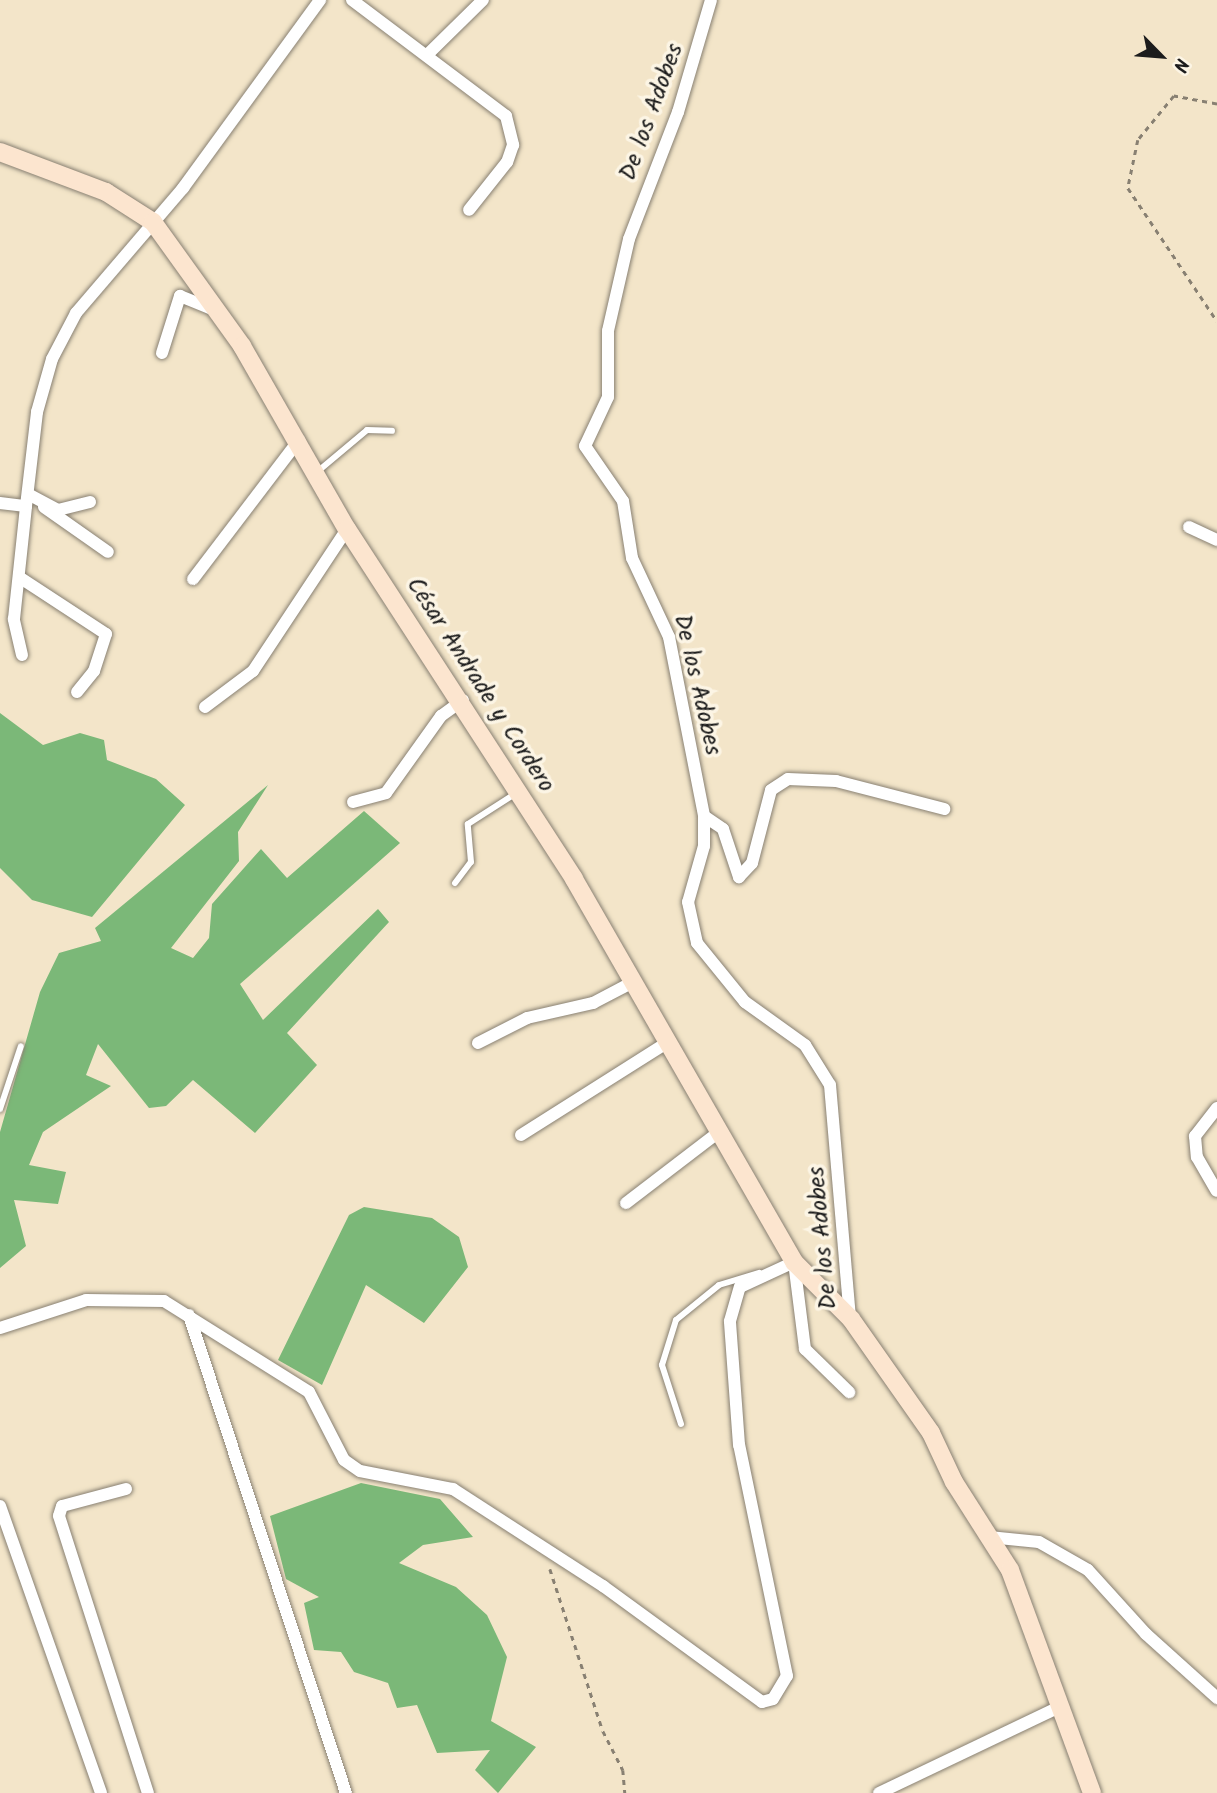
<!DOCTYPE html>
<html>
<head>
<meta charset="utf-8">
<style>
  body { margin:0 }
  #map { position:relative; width:1217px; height:1793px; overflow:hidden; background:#f3e5c9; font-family:Kalam,sans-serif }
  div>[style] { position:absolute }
  .forest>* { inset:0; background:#7bb878 }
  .path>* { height:2.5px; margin-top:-1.25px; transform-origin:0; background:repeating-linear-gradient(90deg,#888072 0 5px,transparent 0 10px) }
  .roads { filter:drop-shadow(0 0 2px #888072) drop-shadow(0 0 2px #888072) }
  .lane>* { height:6px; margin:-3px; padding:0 3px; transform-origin:3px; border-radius:3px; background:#fff }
  .street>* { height:12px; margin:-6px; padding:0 6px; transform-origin:6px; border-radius:6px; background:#fff }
  .secondary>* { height:18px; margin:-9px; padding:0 9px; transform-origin:9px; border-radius:9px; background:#fce5cf }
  span { translate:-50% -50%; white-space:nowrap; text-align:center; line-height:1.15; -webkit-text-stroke:7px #fcf5e5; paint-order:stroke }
  .street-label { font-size:24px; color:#1c1c1c }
  .north { position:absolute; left:1126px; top:21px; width:70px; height:70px; -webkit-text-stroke:5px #fcf5e5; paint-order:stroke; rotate:115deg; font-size:19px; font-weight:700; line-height:28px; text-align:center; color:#1c1c1c }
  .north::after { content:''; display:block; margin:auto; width:24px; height:32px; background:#1c1c1c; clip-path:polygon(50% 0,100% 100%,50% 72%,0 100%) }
</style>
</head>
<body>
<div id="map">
  <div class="forest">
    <div style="clip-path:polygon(0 713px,43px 745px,80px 733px,104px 740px,107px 760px,156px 779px,185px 805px,92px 917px,32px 900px,0 868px)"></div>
    <div style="clip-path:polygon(268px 785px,238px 832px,239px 861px,171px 948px,193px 958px,209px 938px,212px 904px,261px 849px,287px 878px,364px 811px,400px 843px,240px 984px,263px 1020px,378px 909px,389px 922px,287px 1033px,317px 1065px,255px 1133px,193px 1080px,166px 1106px,149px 1108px,98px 1044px,86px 1075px,111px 1086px,43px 1132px,29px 1165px,66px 1172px,58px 1204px,14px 1200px,26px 1246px,0 1268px,0 1132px,40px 992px,59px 953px,101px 941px,95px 928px)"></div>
    <div style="clip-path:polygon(364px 1207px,432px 1218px,459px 1237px,468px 1267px,424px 1323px,366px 1285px,322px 1385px,278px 1360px,349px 1215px)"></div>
    <div style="clip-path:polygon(361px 1483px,440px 1499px,473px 1537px,423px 1545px,399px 1563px,456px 1587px,487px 1615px,507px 1657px,491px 1721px,536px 1747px,498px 1793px,475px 1770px,490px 1750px,437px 1753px,417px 1705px,397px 1708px,388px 1683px,354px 1672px,341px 1652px,314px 1650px,304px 1603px,319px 1597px,286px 1579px,270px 1516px)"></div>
  </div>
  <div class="path">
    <div style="left:1217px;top:104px;width:44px;rotate:-169.5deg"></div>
    <div style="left:1174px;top:96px;width:57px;rotate:129.3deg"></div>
    <div style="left:1138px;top:140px;width:49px;rotate:101.8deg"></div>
    <div style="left:1128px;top:188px;width:160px;rotate:56.2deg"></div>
    <div style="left:550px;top:1569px;width:170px;rotate:71.9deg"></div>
    <div style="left:603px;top:1731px;width:44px;rotate:62.9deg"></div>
    <div style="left:623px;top:1770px;width:23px;rotate:85deg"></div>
  </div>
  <div class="roads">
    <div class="lane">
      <div style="left:317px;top:472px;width:65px;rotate:-40deg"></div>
      <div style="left:367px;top:430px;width:25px;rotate:2deg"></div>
      <div style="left:455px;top:883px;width:26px;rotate:-53deg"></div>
      <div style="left:471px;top:862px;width:38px;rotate:-95deg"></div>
      <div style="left:468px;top:824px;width:56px;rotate:-32.6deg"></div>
      <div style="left:0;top:1109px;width:66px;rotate:-71.6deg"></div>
      <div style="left:681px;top:1424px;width:62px;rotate:-107.9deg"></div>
      <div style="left:662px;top:1365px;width:47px;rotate:-72.7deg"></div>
      <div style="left:676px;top:1320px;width:55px;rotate:-39.1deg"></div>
      <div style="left:719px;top:1285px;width:42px;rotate:-16.7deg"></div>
    </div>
    <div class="street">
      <div style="left:352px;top:0;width:193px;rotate:37deg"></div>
      <div style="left:506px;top:116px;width:30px;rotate:76deg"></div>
      <div style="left:513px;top:145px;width:18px;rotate:109deg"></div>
      <div style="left:507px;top:162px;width:61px;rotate:128.4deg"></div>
      <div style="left:711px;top:0;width:117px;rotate:106.4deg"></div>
      <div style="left:678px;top:112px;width:136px;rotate:111.1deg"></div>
      <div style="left:629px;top:239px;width:94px;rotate:102.9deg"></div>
      <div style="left:608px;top:331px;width:66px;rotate:90deg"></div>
      <div style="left:608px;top:397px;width:54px;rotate:115.1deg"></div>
      <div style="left:585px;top:446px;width:67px;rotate:55.4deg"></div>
      <div style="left:623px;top:501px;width:58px;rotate:81deg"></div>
      <div style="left:632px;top:558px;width:87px;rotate:64.9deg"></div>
      <div style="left:669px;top:637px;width:182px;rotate:78.9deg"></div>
      <div style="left:704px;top:816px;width:30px;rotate:90deg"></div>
      <div style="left:704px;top:846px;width:58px;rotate:105.9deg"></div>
      <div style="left:688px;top:902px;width:42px;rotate:77.6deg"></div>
      <div style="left:697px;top:943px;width:76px;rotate:50.9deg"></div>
      <div style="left:745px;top:1002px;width:74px;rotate:35.6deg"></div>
      <div style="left:805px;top:1045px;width:47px;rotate:58deg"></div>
      <div style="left:830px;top:1085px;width:235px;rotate:85.1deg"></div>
      <div style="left:428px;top:54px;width:77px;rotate:-44.5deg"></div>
      <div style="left:162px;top:353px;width:60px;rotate:-72.5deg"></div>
      <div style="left:180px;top:296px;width:35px;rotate:22deg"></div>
      <div style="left:28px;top:494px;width:34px;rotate:28deg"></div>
      <div style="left:58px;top:510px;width:33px;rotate:-14deg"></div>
      <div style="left:0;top:503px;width:26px;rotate:7deg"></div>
      <div style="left:26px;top:506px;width:95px;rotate:-83.3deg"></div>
      <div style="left:37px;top:412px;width:55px;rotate:-74.2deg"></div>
      <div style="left:52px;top:359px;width:52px;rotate:-62.4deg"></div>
      <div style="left:76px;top:313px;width:165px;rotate:-49.4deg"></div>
      <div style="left:183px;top:188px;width:233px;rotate:-53.9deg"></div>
      <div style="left:44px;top:507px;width:78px;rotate:35.1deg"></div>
      <div style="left:1189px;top:527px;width:31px;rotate:25deg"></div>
      <div style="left:19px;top:577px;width:104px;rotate:33.2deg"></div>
      <div style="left:106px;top:634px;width:39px;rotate:108deg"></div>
      <div style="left:94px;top:671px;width:27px;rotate:129deg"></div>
      <div style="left:193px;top:579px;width:175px;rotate:-52.7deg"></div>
      <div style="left:22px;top:655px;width:37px;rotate:-103deg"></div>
      <div style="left:14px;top:619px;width:114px;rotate:-83.9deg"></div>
      <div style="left:205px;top:707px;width:60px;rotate:-36.9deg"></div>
      <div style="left:253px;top:671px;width:170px;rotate:-56.5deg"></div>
      <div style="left:353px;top:802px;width:34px;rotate:-15deg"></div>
      <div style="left:386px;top:793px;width:95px;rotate:-54.5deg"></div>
      <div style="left:441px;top:716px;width:27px;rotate:-36deg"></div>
      <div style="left:704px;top:816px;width:23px;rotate:34deg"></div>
      <div style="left:723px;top:829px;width:51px;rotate:71.6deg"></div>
      <div style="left:739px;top:877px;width:19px;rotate:-47deg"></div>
      <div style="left:752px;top:863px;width:75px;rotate:-75.4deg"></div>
      <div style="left:771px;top:790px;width:20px;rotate:-33deg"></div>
      <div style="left:788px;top:779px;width:48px;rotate:2.4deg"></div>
      <div style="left:836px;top:781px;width:112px;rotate:14.5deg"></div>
      <div style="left:478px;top:1043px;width:55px;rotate:-27deg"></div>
      <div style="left:527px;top:1018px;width:68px;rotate:-12.8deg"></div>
      <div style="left:593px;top:1003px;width:45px;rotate:-27.7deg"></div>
      <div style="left:1217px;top:1108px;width:36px;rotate:128deg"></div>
      <div style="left:1195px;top:1136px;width:21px;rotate:85deg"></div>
      <div style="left:1197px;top:1157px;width:39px;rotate:60deg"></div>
      <div style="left:521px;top:1135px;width:170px;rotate:-32.3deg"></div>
      <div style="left:626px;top:1203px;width:117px;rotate:-37.4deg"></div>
      <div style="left:189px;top:1315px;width:503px;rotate:71.82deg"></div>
      <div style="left:0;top:1328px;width:90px;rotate:-18deg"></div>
      <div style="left:86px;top:1300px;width:78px;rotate:0.7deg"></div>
      <div style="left:164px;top:1301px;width:171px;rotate:32.1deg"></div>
      <div style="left:309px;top:1392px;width:76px;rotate:62.8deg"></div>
      <div style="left:344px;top:1460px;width:19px;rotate:35deg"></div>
      <div style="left:360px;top:1471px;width:95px;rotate:11deg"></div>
      <div style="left:453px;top:1489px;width:179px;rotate:32.9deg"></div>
      <div style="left:603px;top:1586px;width:197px;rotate:36.1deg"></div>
      <div style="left:762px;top:1702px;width:11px;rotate:-15deg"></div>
      <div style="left:773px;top:1699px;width:27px;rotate:-59deg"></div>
      <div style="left:787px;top:1676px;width:236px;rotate:-101.7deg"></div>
      <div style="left:739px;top:1445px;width:124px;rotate:-94.2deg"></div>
      <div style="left:730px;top:1321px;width:35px;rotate:-74deg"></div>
      <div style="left:740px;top:1287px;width:60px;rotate:-24.8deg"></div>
      <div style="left:794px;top:1262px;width:88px;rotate:82.8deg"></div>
      <div style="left:805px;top:1349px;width:62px;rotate:44.3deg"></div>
      <div style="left:126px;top:1489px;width:66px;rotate:165.1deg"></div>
      <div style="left:62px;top:1506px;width:10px;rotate:107deg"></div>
      <div style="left:59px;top:1516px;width:291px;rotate:72.2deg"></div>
      <div style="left:0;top:1506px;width:304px;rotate:70.6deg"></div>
      <div style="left:989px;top:1537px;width:50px;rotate:5.7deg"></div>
      <div style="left:1039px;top:1542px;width:56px;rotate:29.7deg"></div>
      <div style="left:1088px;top:1570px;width:86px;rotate:47.8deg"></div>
      <div style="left:1146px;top:1634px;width:96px;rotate:42deg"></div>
      <div style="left:879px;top:1793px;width:199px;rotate:-25.5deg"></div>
    </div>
    <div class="secondary">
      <div style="left:0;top:152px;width:113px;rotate:20.7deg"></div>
      <div style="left:106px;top:192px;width:56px;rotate:32.6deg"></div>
      <div style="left:153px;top:222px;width:153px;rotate:54.3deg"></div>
      <div style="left:242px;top:346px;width:211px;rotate:60.2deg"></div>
      <div style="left:347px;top:529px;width:417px;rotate:57deg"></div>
      <div style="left:574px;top:879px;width:442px;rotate:60.1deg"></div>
      <div style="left:794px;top:1262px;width:81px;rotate:45deg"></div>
      <div style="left:851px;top:1319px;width:139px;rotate:54.9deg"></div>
      <div style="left:931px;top:1433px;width:54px;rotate:64.9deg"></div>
      <div style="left:954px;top:1482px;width:104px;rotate:57.5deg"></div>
      <div style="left:1010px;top:1570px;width:238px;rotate:69.8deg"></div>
    </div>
  </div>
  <div class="street-label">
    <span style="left:652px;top:112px;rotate:-70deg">De los Adobes</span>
    <span style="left:480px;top:685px;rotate:57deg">César Andrade y Cordero</span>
    <span style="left:697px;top:685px;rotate:77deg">De los Adobes</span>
    <span style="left:823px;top:1238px;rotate:-95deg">De los Adobes</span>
  </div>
  <div class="north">N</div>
</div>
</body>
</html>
